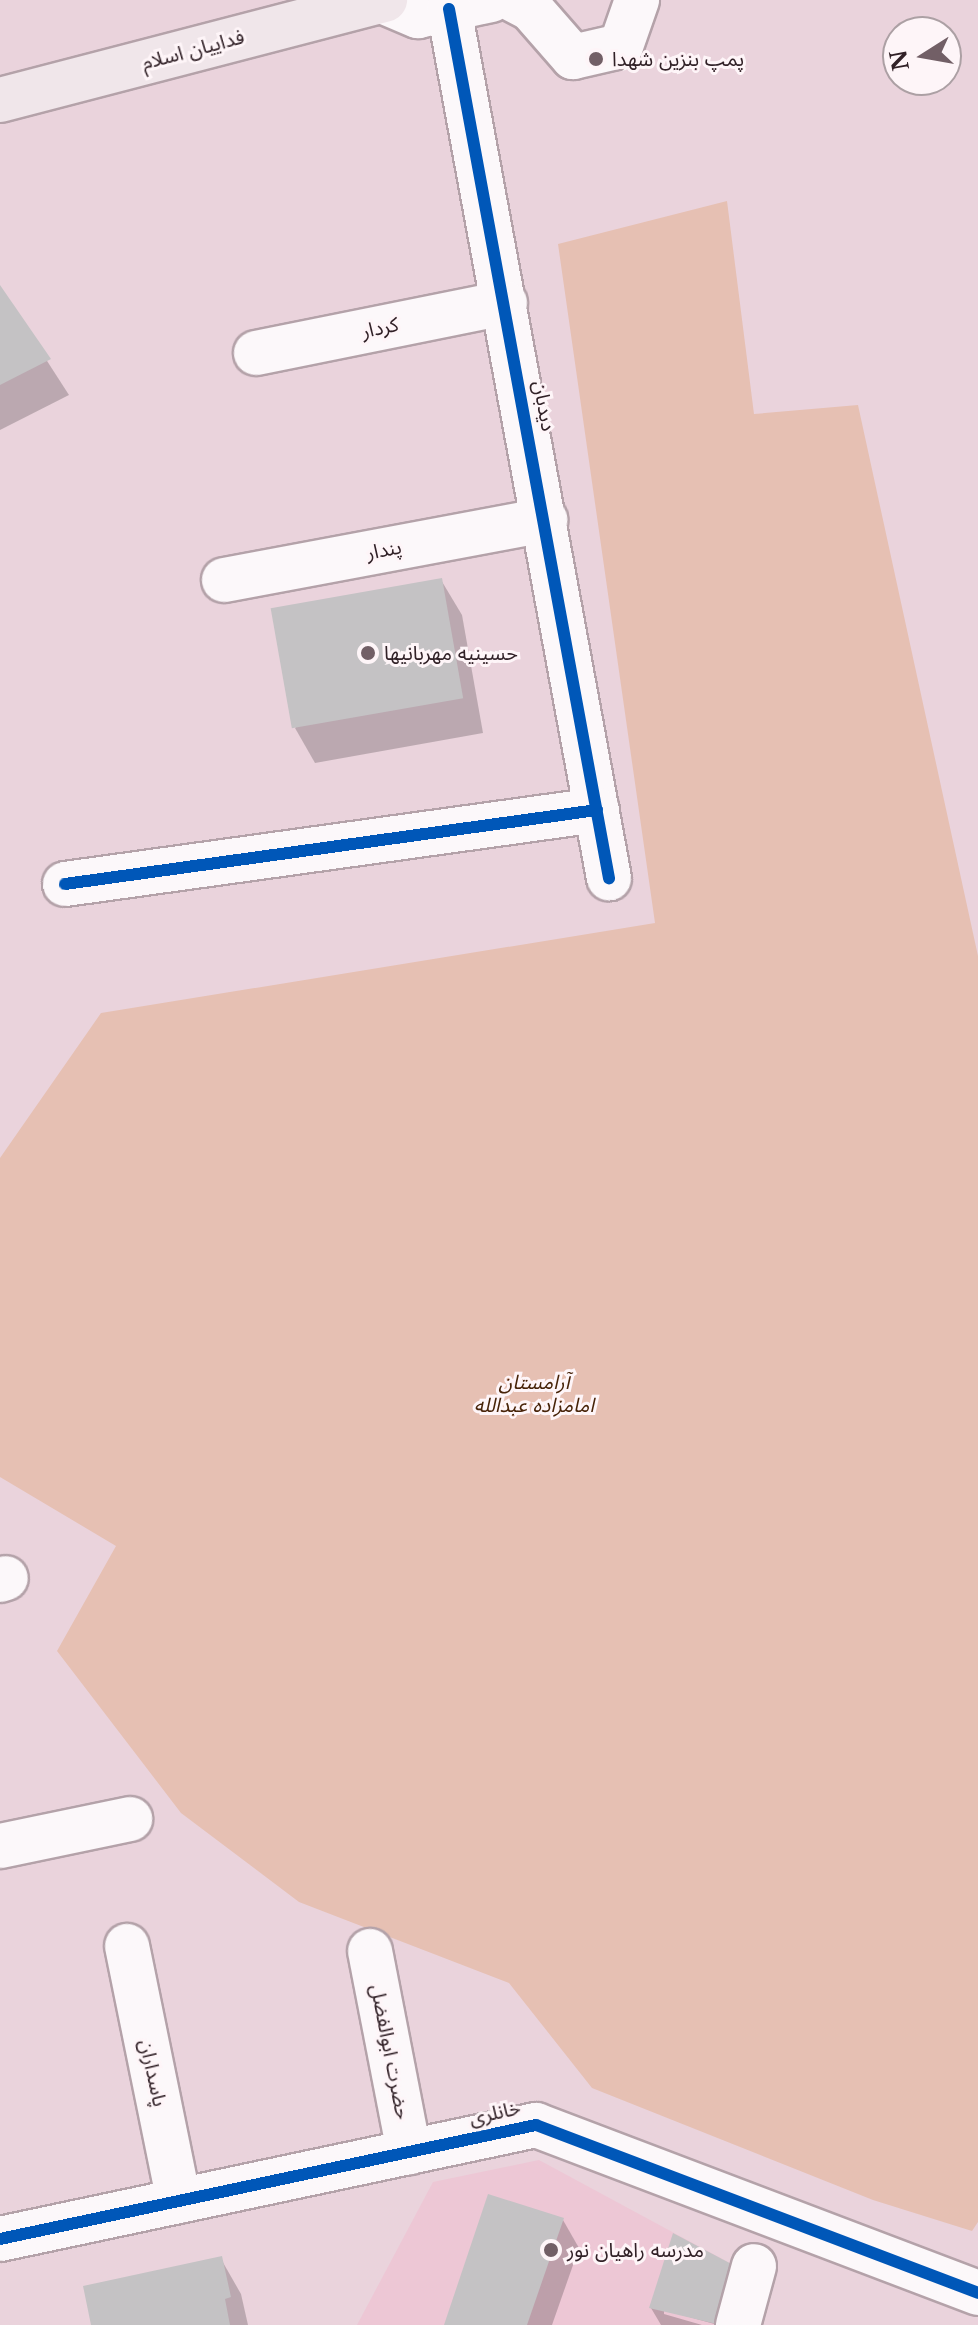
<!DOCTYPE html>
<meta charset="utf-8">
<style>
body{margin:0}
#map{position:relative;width:978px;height:2325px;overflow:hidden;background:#ead3dc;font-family:"Libre Baskerville","Noto Sans Arabic",serif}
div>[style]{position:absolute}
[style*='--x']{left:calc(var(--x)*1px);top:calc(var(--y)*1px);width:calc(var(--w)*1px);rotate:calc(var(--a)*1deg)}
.built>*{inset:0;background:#edc7d5}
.green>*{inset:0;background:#e6c0b3}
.shadow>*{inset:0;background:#0003}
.building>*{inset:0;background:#c4c2c4;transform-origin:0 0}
.roads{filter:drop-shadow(2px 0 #b4a2a9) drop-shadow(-2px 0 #b4a2a9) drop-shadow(0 2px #b4a2a9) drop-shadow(0 -2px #b4a2a9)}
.minor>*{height:44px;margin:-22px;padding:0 22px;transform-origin:22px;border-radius:22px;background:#fcf8fa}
.major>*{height:44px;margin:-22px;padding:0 22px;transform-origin:22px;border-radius:22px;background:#f0e6ea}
.cycleway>*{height:12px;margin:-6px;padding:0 6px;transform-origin:6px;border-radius:6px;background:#0057b8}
.dots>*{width:22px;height:22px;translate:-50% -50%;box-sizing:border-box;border:4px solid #fef5f8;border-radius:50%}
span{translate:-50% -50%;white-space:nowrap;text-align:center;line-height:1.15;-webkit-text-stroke:6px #fef5f8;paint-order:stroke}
.street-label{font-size:20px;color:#312127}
.poi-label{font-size:20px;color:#312127}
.left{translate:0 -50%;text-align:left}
.park-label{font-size:20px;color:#472308;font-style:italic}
.north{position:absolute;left:882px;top:16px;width:80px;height:80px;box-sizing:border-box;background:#fef5f8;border:2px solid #aca0a4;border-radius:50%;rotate:259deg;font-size:22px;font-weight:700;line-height:32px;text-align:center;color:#312127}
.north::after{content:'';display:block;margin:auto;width:28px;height:36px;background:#725f66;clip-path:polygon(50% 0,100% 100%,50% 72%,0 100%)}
</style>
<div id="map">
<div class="built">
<div style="clip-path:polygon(539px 2160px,739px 2268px,721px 2325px,357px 2325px,433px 2182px)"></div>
</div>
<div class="green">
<div style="clip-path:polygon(727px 201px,754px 414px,858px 405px,978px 956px,978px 2222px,972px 2231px,873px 2200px,592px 2088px,509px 1983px,299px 1902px,181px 1813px,57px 1651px,116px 1546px,0 1477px,0 1158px,101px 1013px,655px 923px,558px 244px)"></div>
</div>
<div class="shadow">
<div style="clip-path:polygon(0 288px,69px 395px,0 430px)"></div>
<div style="clip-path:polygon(441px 580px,462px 615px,483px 733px,315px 763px,295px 728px)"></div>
<div style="clip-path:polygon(563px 2220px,579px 2248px,552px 2325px,446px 2325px)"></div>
<div style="clip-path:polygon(674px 2236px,737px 2270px,748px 2288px,737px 2325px,718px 2325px,664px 2310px,664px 2314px,702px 2325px,661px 2325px,651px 2308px)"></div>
<div style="clip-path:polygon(221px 2259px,241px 2294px,248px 2325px,93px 2325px)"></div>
</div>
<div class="building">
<div style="clip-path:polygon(0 285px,51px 359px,0 385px)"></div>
<div style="left:442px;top:578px;width:122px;height:174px;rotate:80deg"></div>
<div style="clip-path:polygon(488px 2194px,564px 2218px,527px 2325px,444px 2325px)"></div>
<div style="clip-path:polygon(673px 2233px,739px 2268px,721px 2325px,649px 2308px)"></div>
<div style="clip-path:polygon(222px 2256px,231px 2297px,225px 2299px,230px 2325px,91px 2325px,83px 2286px)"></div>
</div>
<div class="roads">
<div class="minor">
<div style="--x:514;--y:0;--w:19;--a:28"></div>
<div style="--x:531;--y:9;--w:64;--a:48.8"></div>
<div style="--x:573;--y:57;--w:49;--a:-12.9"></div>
<div style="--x:621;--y:46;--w:49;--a:-70.8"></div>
<div style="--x:382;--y:1;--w:39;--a:23"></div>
<div style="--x:418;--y:16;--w:75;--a:-12.4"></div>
<div style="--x:449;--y:9;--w:884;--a:79.57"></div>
<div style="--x:256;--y:353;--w:254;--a:-11.4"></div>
<div style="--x:224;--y:580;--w:327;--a:-10.6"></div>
<div style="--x:65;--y:884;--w:537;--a:-7.92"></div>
<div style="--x:0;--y:1580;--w:6;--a:-18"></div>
<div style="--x:0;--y:1846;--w:133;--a:-11.7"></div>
<div style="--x:127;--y:1946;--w:260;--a:78.5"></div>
<div style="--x:370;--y:1951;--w:205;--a:79"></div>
<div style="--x:0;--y:2239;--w:548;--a:-12.01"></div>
<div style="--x:536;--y:2125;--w:473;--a:20.8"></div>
<div style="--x:738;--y:2325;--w:61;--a:-74.8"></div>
</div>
<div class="major">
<div style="--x:0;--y:100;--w:398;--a:-14.6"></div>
</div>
</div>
<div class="cycleway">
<div style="--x:449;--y:9;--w:884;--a:79.57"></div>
<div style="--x:65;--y:884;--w:537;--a:-7.92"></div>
<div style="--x:0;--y:2239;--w:548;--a:-12.01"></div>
<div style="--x:536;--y:2125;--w:473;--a:20.8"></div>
</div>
<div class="dots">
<div style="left:596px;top:59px;background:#725f66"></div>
<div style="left:368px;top:653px;background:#725f66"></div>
<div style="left:551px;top:2250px;background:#725f66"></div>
</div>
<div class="street-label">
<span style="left:193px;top:50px;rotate:-15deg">فداییان اسلام</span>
<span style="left:380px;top:328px;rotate:-12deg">کردار</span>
<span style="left:544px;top:406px;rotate:80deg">دیدبان</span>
<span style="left:384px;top:550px;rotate:-11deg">پندار</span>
<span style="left:390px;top:2052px;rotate:79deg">حضرت ابوالفضل</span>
<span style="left:153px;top:2073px;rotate:78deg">پاسداران</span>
<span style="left:495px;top:2113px;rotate:-12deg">خانلری</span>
</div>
<div class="poi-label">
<span class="left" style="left:612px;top:59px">پمپ بنزین شهدا</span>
<span class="left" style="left:384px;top:653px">حسینیه مهربانیها</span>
<span class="left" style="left:567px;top:2250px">مدرسه راهیان نور</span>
</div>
<div class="park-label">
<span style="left:534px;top:1394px">آرامستان<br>امامزاده عبدالله</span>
</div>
<div class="north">N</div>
</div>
